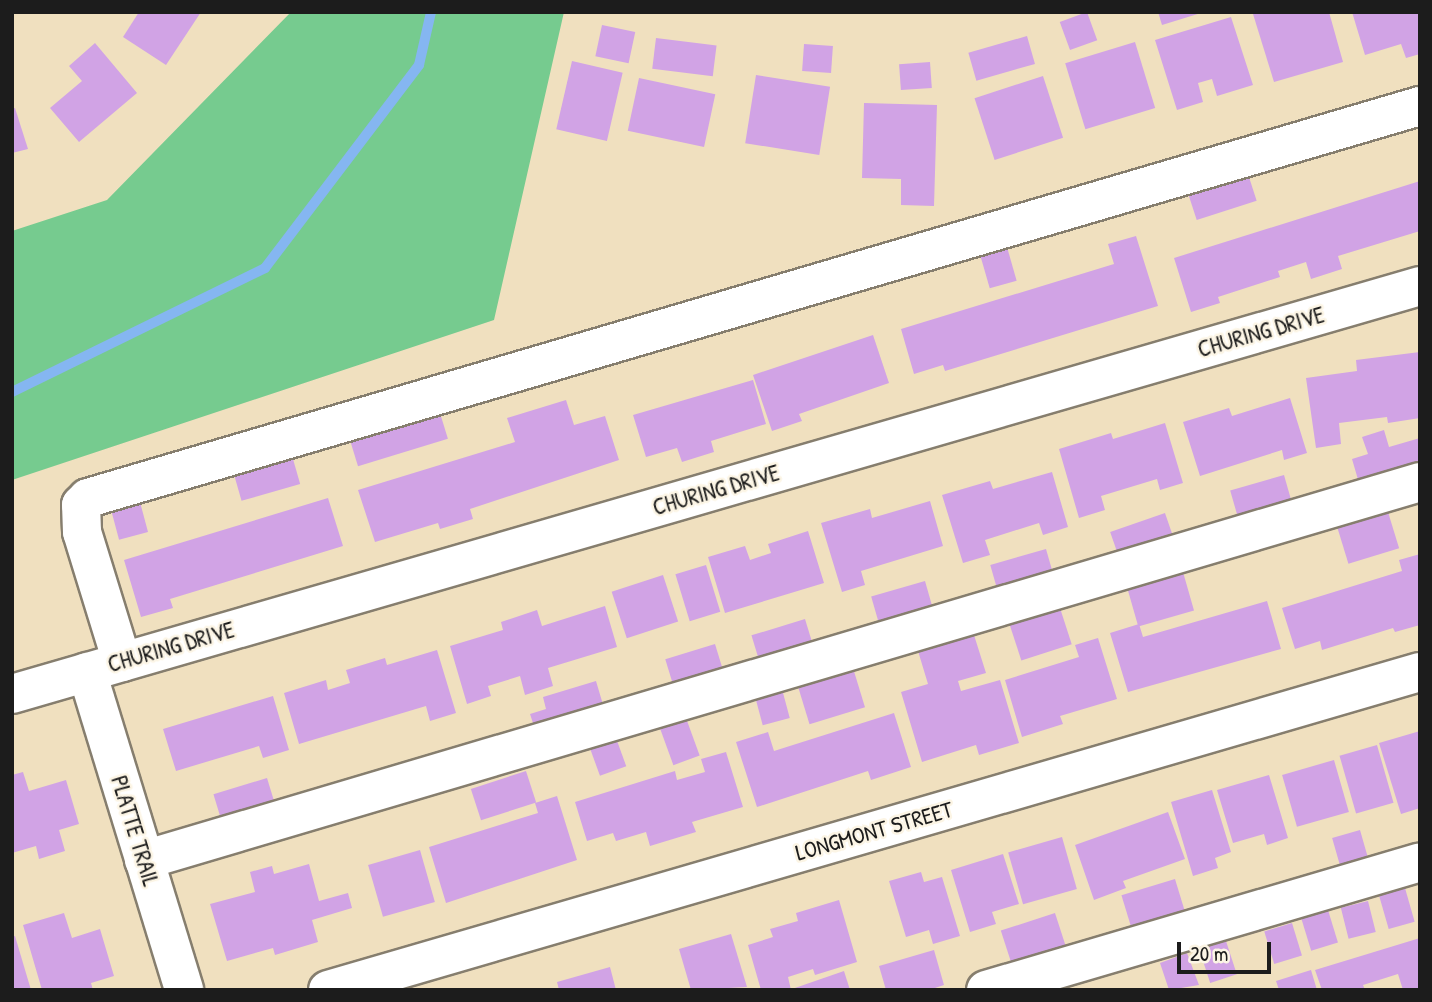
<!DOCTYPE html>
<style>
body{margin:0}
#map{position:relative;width:1432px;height:1002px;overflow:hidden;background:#f0e0bf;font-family:"Patrick Hand",sans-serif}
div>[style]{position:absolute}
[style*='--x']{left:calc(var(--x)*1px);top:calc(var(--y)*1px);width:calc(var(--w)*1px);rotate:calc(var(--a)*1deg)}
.green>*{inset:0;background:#76cb8f}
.stream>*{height:10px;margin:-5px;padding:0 5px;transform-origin:5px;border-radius:5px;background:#85b6f1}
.building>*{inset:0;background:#d1a3e5;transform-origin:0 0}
.roads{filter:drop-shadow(2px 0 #867e6e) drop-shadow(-2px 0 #867e6e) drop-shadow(0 2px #867e6e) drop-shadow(0 -2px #867e6e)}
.minor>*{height:38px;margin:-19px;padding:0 19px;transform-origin:19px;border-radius:19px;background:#fff}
span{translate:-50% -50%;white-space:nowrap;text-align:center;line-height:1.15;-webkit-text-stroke:5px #fcf5e5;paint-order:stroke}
.street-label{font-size:23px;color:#1c1c1c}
.frame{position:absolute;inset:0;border:14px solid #1c1c1c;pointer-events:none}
.scale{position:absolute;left:1177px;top:942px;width:94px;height:32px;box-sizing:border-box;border:4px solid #1c1c1c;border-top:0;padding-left:9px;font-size:21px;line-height:24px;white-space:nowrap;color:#1c1c1c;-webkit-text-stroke:5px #fcf5e5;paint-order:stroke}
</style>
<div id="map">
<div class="green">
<div style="clip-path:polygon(291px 12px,564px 12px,494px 320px,12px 480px,12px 231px,107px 200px)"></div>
</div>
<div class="stream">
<div style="--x:12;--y:392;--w:282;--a:-26.1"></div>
<div style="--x:265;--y:268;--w:255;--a:-52.8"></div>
<div style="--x:419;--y:65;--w:54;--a:-77.2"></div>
</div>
<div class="building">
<div style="clip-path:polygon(139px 12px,201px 12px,166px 65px,123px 37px)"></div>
<div style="left:1087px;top:12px;width:30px;height:29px;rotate:70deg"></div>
<div style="clip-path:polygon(1158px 12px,1201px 12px,1201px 13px,1162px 25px)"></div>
<div style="clip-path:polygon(1260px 12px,1329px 12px,1343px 62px,1274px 82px,1253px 14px)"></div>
<div style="clip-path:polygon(1352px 12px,1420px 12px,1420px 54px,1406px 58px,1401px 44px,1365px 55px)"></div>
<div style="clip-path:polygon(1231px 17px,1253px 85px,1217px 96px,1212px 79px,1198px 83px,1203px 102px,1177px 110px,1155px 40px)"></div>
<div style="left:602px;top:25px;width:34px;height:32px;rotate:12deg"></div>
<div style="left:1027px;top:36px;width:29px;height:61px;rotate:74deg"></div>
<div style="left:656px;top:38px;width:61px;height:31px;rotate:7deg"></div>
<div style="left:1135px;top:42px;width:69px;height:73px;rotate:73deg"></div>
<div style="clip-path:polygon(95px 43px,137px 93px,79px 142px,50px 108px,82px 81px,69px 66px)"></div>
<div style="left:804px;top:44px;width:29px;height:27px;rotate:4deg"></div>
<div style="left:572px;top:61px;width:52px;height:70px;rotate:13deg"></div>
<div style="left:930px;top:62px;width:26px;height:31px;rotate:86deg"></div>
<div style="left:756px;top:75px;width:75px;height:69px;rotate:9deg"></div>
<div style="left:1043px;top:76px;width:65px;height:72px;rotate:72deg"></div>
<div style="left:639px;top:78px;width:78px;height:54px;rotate:12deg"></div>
<div style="clip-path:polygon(864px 103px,937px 105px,934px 206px,901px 205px,901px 179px,862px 178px)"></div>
<div style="clip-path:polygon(15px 108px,28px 149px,12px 153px,12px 109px)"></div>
<div style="left:1248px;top:174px;width:28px;height:63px;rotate:72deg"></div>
<div style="clip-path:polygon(1420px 181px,1420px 231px,1338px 256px,1342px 269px,1311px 279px,1306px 262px,1278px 271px,1280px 277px,1218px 297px,1220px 303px,1191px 312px,1174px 258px)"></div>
<div style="clip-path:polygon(1136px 236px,1158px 306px,945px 371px,943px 365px,914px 374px,901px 329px,1114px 264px,1108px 244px)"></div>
<div style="left:1007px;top:247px;width:35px;height:28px;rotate:74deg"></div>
<div style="clip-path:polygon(873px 335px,889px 383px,799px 414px,802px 421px,772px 431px,753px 375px)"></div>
<div style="clip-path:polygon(1420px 352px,1420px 418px,1388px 423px,1387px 417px,1339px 423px,1341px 444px,1316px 448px,1306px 378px,1357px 371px,1356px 360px)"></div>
<div style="clip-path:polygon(753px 380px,766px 424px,711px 441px,714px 452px,682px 462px,677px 448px,646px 457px,633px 415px)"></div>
<div style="clip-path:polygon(1290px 398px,1307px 453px,1284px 460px,1282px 450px,1200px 476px,1183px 422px,1229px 408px,1232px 416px)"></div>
<div style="clip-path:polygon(566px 400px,574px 425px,605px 416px,619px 460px,470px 509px,473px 519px,440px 529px,438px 523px,375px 542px,358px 490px,515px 442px,507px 418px)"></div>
<div style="left:440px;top:413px;width:27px;height:94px;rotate:73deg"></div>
<div style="clip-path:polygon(1165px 423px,1183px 483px,1160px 490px,1157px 479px,1101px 496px,1105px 510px,1079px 518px,1059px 449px,1111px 433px,1113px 439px)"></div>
<div style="clip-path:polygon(1384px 430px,1389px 447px,1420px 438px,1420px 465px,1359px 483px,1352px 459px,1368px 454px,1362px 437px)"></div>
<div style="left:293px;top:459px;width:26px;height:61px;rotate:74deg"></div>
<div style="clip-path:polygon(1052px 472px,1068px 527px,1043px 535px,1039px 523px,985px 540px,990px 555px,963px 563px,942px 495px,990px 481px,993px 489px)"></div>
<div style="left:1284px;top:475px;width:29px;height:56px;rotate:74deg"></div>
<div style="clip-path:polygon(328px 498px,343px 546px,170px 599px,173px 608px,141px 617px,124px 560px)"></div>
<div style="clip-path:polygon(930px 501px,943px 546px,861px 571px,865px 585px,842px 592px,821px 523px,870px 509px,872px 518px)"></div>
<div style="left:140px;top:502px;width:31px;height:30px;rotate:75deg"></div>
<div style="left:1388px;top:512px;width:38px;height:53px;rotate:73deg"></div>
<div style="left:1165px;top:513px;width:24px;height:58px;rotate:71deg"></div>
<div style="clip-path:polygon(808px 531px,824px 583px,725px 613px,708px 557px,745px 546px,750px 560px,771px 553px,768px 544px)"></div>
<div style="left:1046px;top:549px;width:25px;height:58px;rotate:74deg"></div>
<div style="clip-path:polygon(1420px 554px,1420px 625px,1395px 632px,1393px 628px,1322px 650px,1320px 641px,1295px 649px,1282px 608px,1402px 571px,1399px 560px)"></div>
<div style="left:706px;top:565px;width:49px;height:32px;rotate:73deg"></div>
<div style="left:1183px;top:572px;width:40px;height:58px;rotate:74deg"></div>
<div style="left:663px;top:575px;width:49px;height:54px;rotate:72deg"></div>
<div style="left:925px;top:581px;width:29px;height:56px;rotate:74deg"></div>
<div style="clip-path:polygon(1267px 601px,1281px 649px,1128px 692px,1110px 633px,1139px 624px,1143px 637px)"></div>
<div style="clip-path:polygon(605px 606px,617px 647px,548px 668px,553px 686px,525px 695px,520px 676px,488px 686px,491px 696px,467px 704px,450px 646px,503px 630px,501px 622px,537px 610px,542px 626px)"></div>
<div style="left:1060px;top:608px;width:38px;height:53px;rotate:72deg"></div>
<div style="left:805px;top:619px;width:28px;height:56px;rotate:73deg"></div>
<div style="clip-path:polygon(974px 635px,986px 673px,958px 681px,961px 691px,1000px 680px,1019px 743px,979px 755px,976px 745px,922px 762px,901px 692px,928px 684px,918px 651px)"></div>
<div style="clip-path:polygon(1098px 638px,1117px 699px,1060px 716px,1063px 724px,1022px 737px,1005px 680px,1079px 657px,1075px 645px)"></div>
<div style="left:715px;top:644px;width:28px;height:52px;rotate:73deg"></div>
<div style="clip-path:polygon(437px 650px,456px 713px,430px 721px,426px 706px,299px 744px,284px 693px,326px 680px,328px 690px,350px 683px,346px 670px,385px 658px,387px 665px)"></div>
<div style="left:853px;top:668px;width:41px;height:58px;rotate:73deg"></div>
<div style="clip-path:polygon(596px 681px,604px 708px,535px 729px,530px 714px,546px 709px,543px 697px)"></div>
<div style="left:782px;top:689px;width:30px;height:28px;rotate:75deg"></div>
<div style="clip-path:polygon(273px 696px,289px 750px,263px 758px,259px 746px,176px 771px,163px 729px)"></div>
<div style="clip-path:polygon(894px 713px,911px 767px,871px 780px,868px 771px,757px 807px,736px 742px,768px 732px,774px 751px)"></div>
<div style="left:686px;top:718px;width:40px;height:28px;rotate:70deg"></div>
<div style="clip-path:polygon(1420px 731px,1420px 808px,1401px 814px,1379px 743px)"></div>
<div style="left:616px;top:738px;width:30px;height:28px;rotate:70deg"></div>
<div style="left:1377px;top:745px;width:60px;height:39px;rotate:74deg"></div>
<div style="clip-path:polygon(726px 752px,743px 807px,692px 822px,696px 832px,650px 846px,646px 832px,616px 841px,613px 833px,587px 841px,575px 802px,675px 771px,677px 780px,705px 772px,701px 759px)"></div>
<div style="left:1334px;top:760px;width:54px;height:54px;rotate:74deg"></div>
<div style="left:526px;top:771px;width:33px;height:58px;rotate:72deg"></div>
<div style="clip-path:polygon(23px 772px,29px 791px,66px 780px,79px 824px,59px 830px,65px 851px,39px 859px,36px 846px,12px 853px,12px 775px)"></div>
<div style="clip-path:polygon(1269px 775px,1288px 838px,1267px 845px,1264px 834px,1233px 843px,1217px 790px)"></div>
<div style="left:267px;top:778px;width:27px;height:56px;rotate:73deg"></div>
<div style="clip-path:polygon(1212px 790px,1231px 852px,1215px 858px,1218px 868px,1193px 876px,1171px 802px)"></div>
<div style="clip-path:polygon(557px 796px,577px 860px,446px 903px,429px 847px,538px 813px,535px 803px)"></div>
<div style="clip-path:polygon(1168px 812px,1185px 859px,1123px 881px,1126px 888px,1094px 900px,1075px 845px)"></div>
<div style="left:1360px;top:830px;width:32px;height:29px;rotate:74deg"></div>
<div style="left:1062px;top:837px;width:54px;height:56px;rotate:74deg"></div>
<div style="left:420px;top:850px;width:54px;height:54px;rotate:74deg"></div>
<div style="clip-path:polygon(1003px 854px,1019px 904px,992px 912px,996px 924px,970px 932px,951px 870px)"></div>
<div style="clip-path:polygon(309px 864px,319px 901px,348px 893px,352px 908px,312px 920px,318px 942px,275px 955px,273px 948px,227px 961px,210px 904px,255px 892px,250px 872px,272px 866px,274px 874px)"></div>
<div style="clip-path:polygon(921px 872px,924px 882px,942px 877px,960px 936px,933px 944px,929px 930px,906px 937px,889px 881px)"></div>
<div style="left:1175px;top:879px;width:37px;height:56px;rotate:73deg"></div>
<div style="left:1405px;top:888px;width:35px;height:27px;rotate:74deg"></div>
<div style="clip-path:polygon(839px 900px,857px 962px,815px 975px,813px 969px,788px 977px,791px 990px,761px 990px,748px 945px,773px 937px,770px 929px,798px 921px,796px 913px)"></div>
<div style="left:1368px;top:901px;width:32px;height:28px;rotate:76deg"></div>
<div style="left:1328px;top:910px;width:34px;height:28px;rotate:73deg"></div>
<div style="clip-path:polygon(64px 913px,72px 938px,100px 929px,114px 976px,91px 983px,93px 990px,42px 990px,23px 925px)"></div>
<div style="left:1055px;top:913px;width:38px;height:57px;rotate:72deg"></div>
<div style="left:1292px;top:923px;width:34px;height:29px;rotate:73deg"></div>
<div style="clip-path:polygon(731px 934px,747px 987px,691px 990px,679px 949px)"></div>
<div style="clip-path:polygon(15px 936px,31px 990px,12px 990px,12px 937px)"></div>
<div style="clip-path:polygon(1420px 938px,1420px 990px,1403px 990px,1398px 974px,1363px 985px,1365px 990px,1322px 990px,1315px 970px)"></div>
<div style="left:1226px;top:941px;width:35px;height:28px;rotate:72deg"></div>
<div style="clip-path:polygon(934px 950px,944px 985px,929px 990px,886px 990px,879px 966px)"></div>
<div style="clip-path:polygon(1187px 953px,1199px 985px,1169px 990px,1160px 963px)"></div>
<div style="clip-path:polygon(610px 967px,616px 990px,559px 990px,557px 982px)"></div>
<div style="clip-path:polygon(1311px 970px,1317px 990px,1279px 990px,1276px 981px)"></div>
<div style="clip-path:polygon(844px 971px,850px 990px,792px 990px,792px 989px)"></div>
</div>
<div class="roads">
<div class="minor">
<div style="--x:122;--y:662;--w:136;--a:-107.1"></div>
<div style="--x:82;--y:532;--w:27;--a:-92"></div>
<div style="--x:81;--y:505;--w:10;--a:-45"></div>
<div style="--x:88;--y:498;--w:1388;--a:-16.4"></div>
<div style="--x:87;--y:672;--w:332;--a:73"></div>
<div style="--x:12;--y:694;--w:1466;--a:-16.16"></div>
<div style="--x:144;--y:860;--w:1331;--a:-16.5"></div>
<div style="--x:328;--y:990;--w:1137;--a:-16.24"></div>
<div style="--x:986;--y:990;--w:452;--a:-16.4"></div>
</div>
</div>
<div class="street-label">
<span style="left:1261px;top:332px;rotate:-16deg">CHURING DRIVE</span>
<span style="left:716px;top:490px;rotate:-16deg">CHURING DRIVE</span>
<span style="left:171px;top:647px;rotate:-16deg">CHURING DRIVE</span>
<span style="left:135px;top:831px;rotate:73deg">PLATTE TRAIL</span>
<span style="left:874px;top:831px;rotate:-16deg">LONGMONT STREET</span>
</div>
<div class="frame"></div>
<div class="scale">20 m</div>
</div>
